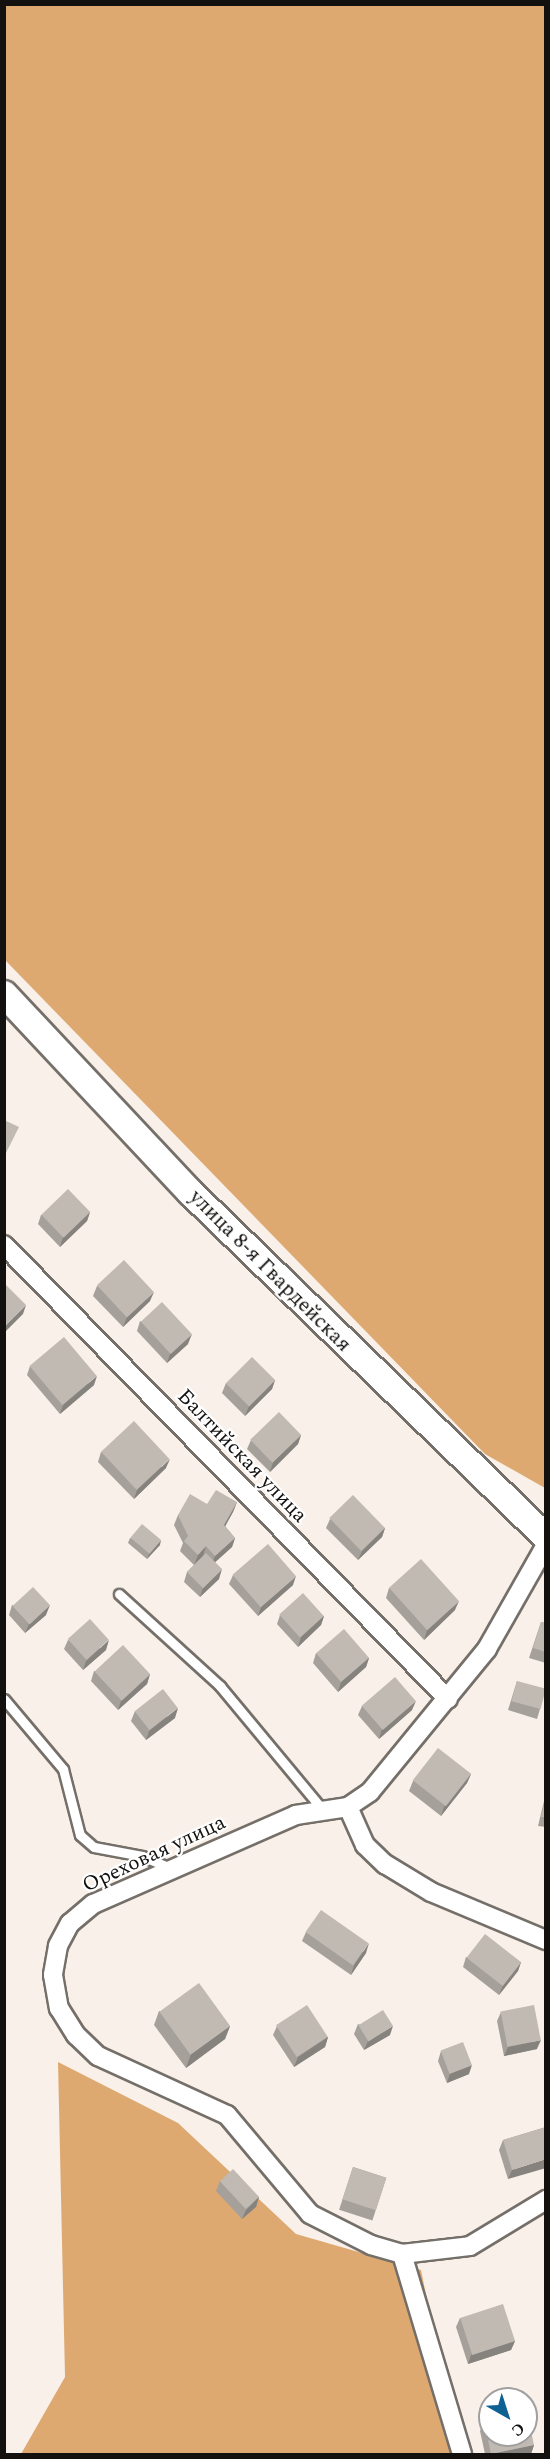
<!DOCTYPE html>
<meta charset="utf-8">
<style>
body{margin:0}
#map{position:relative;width:550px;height:2459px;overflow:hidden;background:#f8f0e9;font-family:Spectral,serif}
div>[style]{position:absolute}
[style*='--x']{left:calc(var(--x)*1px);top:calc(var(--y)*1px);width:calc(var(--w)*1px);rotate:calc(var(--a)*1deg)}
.forest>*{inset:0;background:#dea971}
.roads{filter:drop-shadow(2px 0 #756f69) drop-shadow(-2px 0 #756f69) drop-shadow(0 2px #756f69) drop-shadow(0 -2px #756f69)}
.lane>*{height:9px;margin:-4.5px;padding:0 4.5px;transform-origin:4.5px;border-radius:4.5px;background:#fff}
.street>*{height:18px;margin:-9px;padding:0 9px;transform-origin:9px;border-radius:9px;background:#fff}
.secondary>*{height:26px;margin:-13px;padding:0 13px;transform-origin:13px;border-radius:13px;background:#fff}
.wall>*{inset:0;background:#a5a09a;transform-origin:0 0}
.shaded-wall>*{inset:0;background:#86827d}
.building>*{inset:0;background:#c0bab3;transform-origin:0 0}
span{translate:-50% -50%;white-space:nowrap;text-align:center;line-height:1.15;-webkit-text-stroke:4.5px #fff;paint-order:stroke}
.street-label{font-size:21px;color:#13110f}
.frame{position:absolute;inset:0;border:6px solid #13110f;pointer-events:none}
.north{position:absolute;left:478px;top:2387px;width:60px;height:60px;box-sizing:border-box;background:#fff;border:2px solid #a1a09f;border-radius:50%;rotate:141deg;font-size:16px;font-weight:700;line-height:24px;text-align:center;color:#13110f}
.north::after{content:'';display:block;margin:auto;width:21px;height:27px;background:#0e6293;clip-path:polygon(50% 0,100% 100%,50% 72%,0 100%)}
</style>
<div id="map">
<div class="forest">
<div style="clip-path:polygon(5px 4px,545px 5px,545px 1488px,485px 1454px,5px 960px)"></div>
<div style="clip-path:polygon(58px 2062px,178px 2123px,296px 2234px,421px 2270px,458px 2454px,21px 2454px,65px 2377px)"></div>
</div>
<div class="roads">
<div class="lane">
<div style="--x:119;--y:1594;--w:137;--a:42.3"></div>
<div style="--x:220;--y:1686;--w:161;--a:50.3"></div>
<div style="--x:4;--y:1699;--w:92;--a:49.9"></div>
<div style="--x:63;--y:1769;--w:68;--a:75.6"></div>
<div style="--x:80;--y:1835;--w:18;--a:41"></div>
<div style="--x:94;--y:1847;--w:49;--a:10.6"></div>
<div style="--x:142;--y:1856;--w:33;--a:23"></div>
</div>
<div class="street">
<div style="--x:4;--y:1245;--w:635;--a:45.64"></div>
<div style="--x:546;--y:1545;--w:120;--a:119.6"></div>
<div style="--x:487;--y:1649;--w:185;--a:129.3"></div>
<div style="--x:370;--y:1792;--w:27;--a:146"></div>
<div style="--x:348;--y:1807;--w:53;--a:171.3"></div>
<div style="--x:296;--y:1815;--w:222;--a:156.3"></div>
<div style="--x:93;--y:1904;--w:30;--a:140"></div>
<div style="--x:70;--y:1923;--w:26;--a:118"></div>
<div style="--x:58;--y:1946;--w:29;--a:100"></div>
<div style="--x:53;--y:1975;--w:34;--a:80"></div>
<div style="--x:59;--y:2008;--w:32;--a:58"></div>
<div style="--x:76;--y:2035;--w:30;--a:44"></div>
<div style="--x:98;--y:2056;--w:142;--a:24.6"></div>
<div style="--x:227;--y:2115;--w:129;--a:50"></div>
<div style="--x:310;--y:2214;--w:68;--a:26.9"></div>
<div style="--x:371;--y:2245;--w:32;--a:16"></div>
<div style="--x:402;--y:2254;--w:68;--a:-6.7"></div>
<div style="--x:470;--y:2246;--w:89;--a:-31.2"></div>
<div style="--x:348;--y:1807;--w:42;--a:65.9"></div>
<div style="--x:365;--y:1845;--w:28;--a:44"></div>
<div style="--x:385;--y:1864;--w:54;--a:31.3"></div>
<div style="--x:431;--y:1892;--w:125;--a:22.7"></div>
<div style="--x:402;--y:2254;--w:209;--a:73.3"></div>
</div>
<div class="secondary">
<div style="--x:4;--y:994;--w:272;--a:46.8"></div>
<div style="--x:190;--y:1192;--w:496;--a:44.1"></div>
</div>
</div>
<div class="wall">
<div style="clip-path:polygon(90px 1212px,87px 1221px,60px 1247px,38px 1224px,41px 1215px)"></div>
<div style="clip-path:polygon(97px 1286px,150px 1301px,123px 1327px,93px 1296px)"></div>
<div style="clip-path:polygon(140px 1321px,188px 1344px,167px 1363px,137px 1331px)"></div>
<div style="clip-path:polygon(30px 1366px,94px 1385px,60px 1414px,27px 1375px)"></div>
<div style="clip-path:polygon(275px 1380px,272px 1389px,245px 1416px,222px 1393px,226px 1383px)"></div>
<div style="clip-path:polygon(301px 1435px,298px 1444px,270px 1472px,247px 1449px,251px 1440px)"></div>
<div style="clip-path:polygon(101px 1452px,166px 1468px,134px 1499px,98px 1462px)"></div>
<div style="clip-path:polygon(237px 1502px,233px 1512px,225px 1526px,235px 1538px,232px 1547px,215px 1562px,219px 1579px,200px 1597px,184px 1582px,187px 1572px,203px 1556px,194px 1565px,180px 1551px,183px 1543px,174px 1525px,178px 1515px,207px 1504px)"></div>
<div style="clip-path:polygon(330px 1519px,385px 1528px,382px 1537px,358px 1560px,326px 1528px)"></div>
<div style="clip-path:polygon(130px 1538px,160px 1545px,147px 1559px,128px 1543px)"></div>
<div style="clip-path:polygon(233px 1575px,293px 1585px,258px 1616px,229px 1584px)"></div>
<div style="clip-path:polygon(389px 1588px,455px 1610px,424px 1640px,386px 1598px)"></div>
<div style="clip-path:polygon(12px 1605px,46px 1615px,25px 1633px,9px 1615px)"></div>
<div style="clip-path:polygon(280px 1615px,324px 1616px,321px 1625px,298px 1647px,277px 1624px)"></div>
<div style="clip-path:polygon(541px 1622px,546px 1623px,546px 1663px,529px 1658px)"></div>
<div style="clip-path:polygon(68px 1640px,106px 1650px,83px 1670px,64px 1649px)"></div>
<div style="clip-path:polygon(316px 1653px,369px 1658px,366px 1667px,338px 1692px,313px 1663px)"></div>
<div style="clip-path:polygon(94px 1671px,150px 1674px,147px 1684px,118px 1710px,91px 1681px)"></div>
<div style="clip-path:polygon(517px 1681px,540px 1709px,537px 1719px,508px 1710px)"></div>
<div style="clip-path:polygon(362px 1706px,412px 1710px,379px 1739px,358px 1715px)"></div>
<div style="clip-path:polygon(135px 1711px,175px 1718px,146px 1740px,131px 1721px)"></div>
<div style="clip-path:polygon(471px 1774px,467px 1783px,441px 1816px,409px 1791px,413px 1781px)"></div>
<div style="clip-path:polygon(546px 1793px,546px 1827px,538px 1826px)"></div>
<div style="clip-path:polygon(306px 1932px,366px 1953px,351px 1975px,302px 1941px)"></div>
<div style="clip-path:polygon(466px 1957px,521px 1962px,518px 1971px,499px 1995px,463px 1967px)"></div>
<div style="clip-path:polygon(159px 2011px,230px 2026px,225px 2039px,186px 2068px,154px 2025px)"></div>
<div style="clip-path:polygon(501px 2012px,537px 2049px,504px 2056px,497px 2021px)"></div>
<div style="clip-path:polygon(358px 2024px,390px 2035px,364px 2050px,354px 2034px)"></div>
<div style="clip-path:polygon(277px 2026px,328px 2037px,325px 2047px,294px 2067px,273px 2035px)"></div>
<div style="clip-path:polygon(441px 2051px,469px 2074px,447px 2083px,438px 2061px)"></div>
<div style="clip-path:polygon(546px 2127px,508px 2179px,499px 2150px,503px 2140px)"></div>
<div style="left:353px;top:2167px;width:35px;height:45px;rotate:18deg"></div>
<div style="clip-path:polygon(220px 2181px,259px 2197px,256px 2207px,242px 2219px,216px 2191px)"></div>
<div style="clip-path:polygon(460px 2318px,515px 2341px,511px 2350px,468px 2364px,456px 2327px)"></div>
<div style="clip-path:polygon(484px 2421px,534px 2445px,531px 2454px,485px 2454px,480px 2431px)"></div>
</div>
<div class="shaded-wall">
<div style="clip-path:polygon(90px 1212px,87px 1221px,60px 1247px,63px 1237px)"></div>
<div style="clip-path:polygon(154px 1292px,150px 1301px,123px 1327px,127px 1317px)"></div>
<div style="clip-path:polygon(26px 1305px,23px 1314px,4px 1333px,4px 1327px)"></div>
<div style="clip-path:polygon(192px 1334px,188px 1344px,167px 1363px,170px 1354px)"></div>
<div style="clip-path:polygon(97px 1376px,94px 1385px,60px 1414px,63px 1405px)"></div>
<div style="clip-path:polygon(275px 1380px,272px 1389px,245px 1416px,249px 1406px)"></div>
<div style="clip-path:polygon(301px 1435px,298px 1444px,270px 1472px,273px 1462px)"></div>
<div style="clip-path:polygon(170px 1459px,166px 1468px,134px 1499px,137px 1490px)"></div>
<div style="clip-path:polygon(237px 1502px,233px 1512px,221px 1534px,224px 1525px)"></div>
<div style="clip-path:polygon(385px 1528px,382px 1537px,358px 1560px,362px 1551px)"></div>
<div style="clip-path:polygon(235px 1538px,232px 1547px,211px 1566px,215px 1556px)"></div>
<div style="clip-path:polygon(161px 1540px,160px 1545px,147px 1559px,149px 1554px)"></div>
<div style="clip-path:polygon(206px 1546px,203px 1556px,194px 1565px,198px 1555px)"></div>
<div style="clip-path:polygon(222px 1569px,219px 1579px,200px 1597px,203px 1588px)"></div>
<div style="clip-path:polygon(296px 1576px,293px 1585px,258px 1616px,261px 1607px)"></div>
<div style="clip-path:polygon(459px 1601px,455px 1610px,424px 1640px,427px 1630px)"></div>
<div style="clip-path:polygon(50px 1605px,46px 1615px,25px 1633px,29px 1624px)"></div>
<div style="clip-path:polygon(324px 1616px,321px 1625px,298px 1647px,301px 1637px)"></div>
<div style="clip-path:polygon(109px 1640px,106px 1650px,83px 1670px,86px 1661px)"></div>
<div style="clip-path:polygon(369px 1658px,366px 1667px,338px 1692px,341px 1682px)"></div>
<div style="clip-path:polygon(150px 1674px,147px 1684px,118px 1710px,121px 1701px)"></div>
<div style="clip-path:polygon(416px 1701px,412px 1710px,379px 1739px,382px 1729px)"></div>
<div style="clip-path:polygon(178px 1708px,175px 1718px,146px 1740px,149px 1731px)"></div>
<div style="clip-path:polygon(471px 1774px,467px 1783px,441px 1816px,444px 1807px)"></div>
<div style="clip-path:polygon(369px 1943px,366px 1953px,351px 1975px,354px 1965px)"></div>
<div style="clip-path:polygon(521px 1962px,518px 1971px,499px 1995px,503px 1985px)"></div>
<div style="clip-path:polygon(230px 2026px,225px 2039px,186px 2068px,191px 2054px)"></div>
<div style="clip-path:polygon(393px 2026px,390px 2035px,364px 2050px,368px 2041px)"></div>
<div style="clip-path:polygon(328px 2037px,325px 2047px,294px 2067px,298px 2057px)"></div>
<div style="clip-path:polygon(541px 2040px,537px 2049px,504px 2056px,508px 2047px)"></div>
<div style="clip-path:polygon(472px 2065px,469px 2074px,447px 2083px,450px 2073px)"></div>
<div style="clip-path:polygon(546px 2159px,546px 2168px,508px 2179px,512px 2170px)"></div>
<div style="clip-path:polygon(259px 2197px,256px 2207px,242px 2219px,246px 2210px)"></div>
<div style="clip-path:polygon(515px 2341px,511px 2350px,468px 2364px,471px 2355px)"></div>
<div style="clip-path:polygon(534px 2445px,531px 2454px,491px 2454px)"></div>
</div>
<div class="building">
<div style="clip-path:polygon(4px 1120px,19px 1127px,4px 1157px)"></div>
<div style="left:68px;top:1189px;width:32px;height:37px;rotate:46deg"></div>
<div style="left:124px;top:1260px;width:44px;height:37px;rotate:47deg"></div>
<div style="clip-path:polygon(4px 1283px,26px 1305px,4px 1327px)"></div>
<div style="left:162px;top:1302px;width:44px;height:29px;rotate:47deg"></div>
<div style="left:64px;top:1337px;width:51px;height:45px;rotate:50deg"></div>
<div style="left:252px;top:1357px;width:33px;height:37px;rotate:45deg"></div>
<div style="left:279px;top:1412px;width:32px;height:40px;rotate:46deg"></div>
<div style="left:134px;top:1421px;width:52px;height:45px;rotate:47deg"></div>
<div style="clip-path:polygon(216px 1490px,237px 1502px,224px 1525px,235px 1538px,215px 1556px,206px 1546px,198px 1555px,184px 1541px,188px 1536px,178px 1515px,190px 1494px,207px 1504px)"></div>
<div style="left:353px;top:1495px;width:46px;height:33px;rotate:46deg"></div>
<div style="left:142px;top:1524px;width:25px;height:18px;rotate:40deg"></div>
<div style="left:268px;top:1544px;width:43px;height:47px;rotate:49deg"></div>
<div style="left:206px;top:1553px;width:23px;height:27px;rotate:45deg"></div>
<div style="left:421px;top:1559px;width:57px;height:43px;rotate:48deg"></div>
<div style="left:33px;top:1587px;width:25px;height:28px;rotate:47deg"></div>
<div style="left:303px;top:1593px;width:31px;height:32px;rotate:48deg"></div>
<div style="left:90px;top:1619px;width:28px;height:30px;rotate:48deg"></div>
<div style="clip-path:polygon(541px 1622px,546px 1623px,546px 1652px,533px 1648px)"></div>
<div style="left:344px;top:1629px;width:38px;height:37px;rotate:49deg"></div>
<div style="left:123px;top:1645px;width:40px;height:39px;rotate:47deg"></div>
<div style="left:395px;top:1677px;width:32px;height:44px;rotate:49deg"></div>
<div style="left:517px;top:1681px;width:30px;height:21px;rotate:15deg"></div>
<div style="left:163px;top:1689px;width:24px;height:36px;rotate:52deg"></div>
<div style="left:438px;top:1748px;width:42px;height:41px;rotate:38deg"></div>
<div style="clip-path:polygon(546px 1796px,546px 1817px,541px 1817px)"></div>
<div style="left:321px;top:1910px;width:58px;height:27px;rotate:35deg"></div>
<div style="left:485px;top:1934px;width:46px;height:30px;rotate:38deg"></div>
<div style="left:199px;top:1983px;width:53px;height:49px;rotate:54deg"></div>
<div style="left:307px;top:2005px;width:38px;height:37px;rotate:57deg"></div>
<div style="left:534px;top:2005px;width:36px;height:34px;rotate:79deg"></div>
<div style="left:383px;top:2010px;width:19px;height:29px;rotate:58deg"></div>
<div style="left:463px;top:2042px;width:25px;height:24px;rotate:69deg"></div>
<div style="clip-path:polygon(546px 2127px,546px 2159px,512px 2170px,503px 2140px)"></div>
<div style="left:353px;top:2167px;width:35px;height:34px;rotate:18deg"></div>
<div style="left:233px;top:2169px;width:38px;height:18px;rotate:47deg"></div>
<div style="left:503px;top:2304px;width:39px;height:45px;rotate:72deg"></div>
<div style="clip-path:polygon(526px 2412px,527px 2412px,534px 2445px,491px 2454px,484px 2421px,490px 2420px,490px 2435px,526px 2435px)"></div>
</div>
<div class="street-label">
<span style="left:270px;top:1271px;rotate:45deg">улица 8-я Гвардейская</span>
<span style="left:242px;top:1456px;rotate:46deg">Балтийская улица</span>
<span style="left:154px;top:1854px;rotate:-25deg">Ореховая улица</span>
</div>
<div class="frame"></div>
<div class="north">С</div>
</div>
